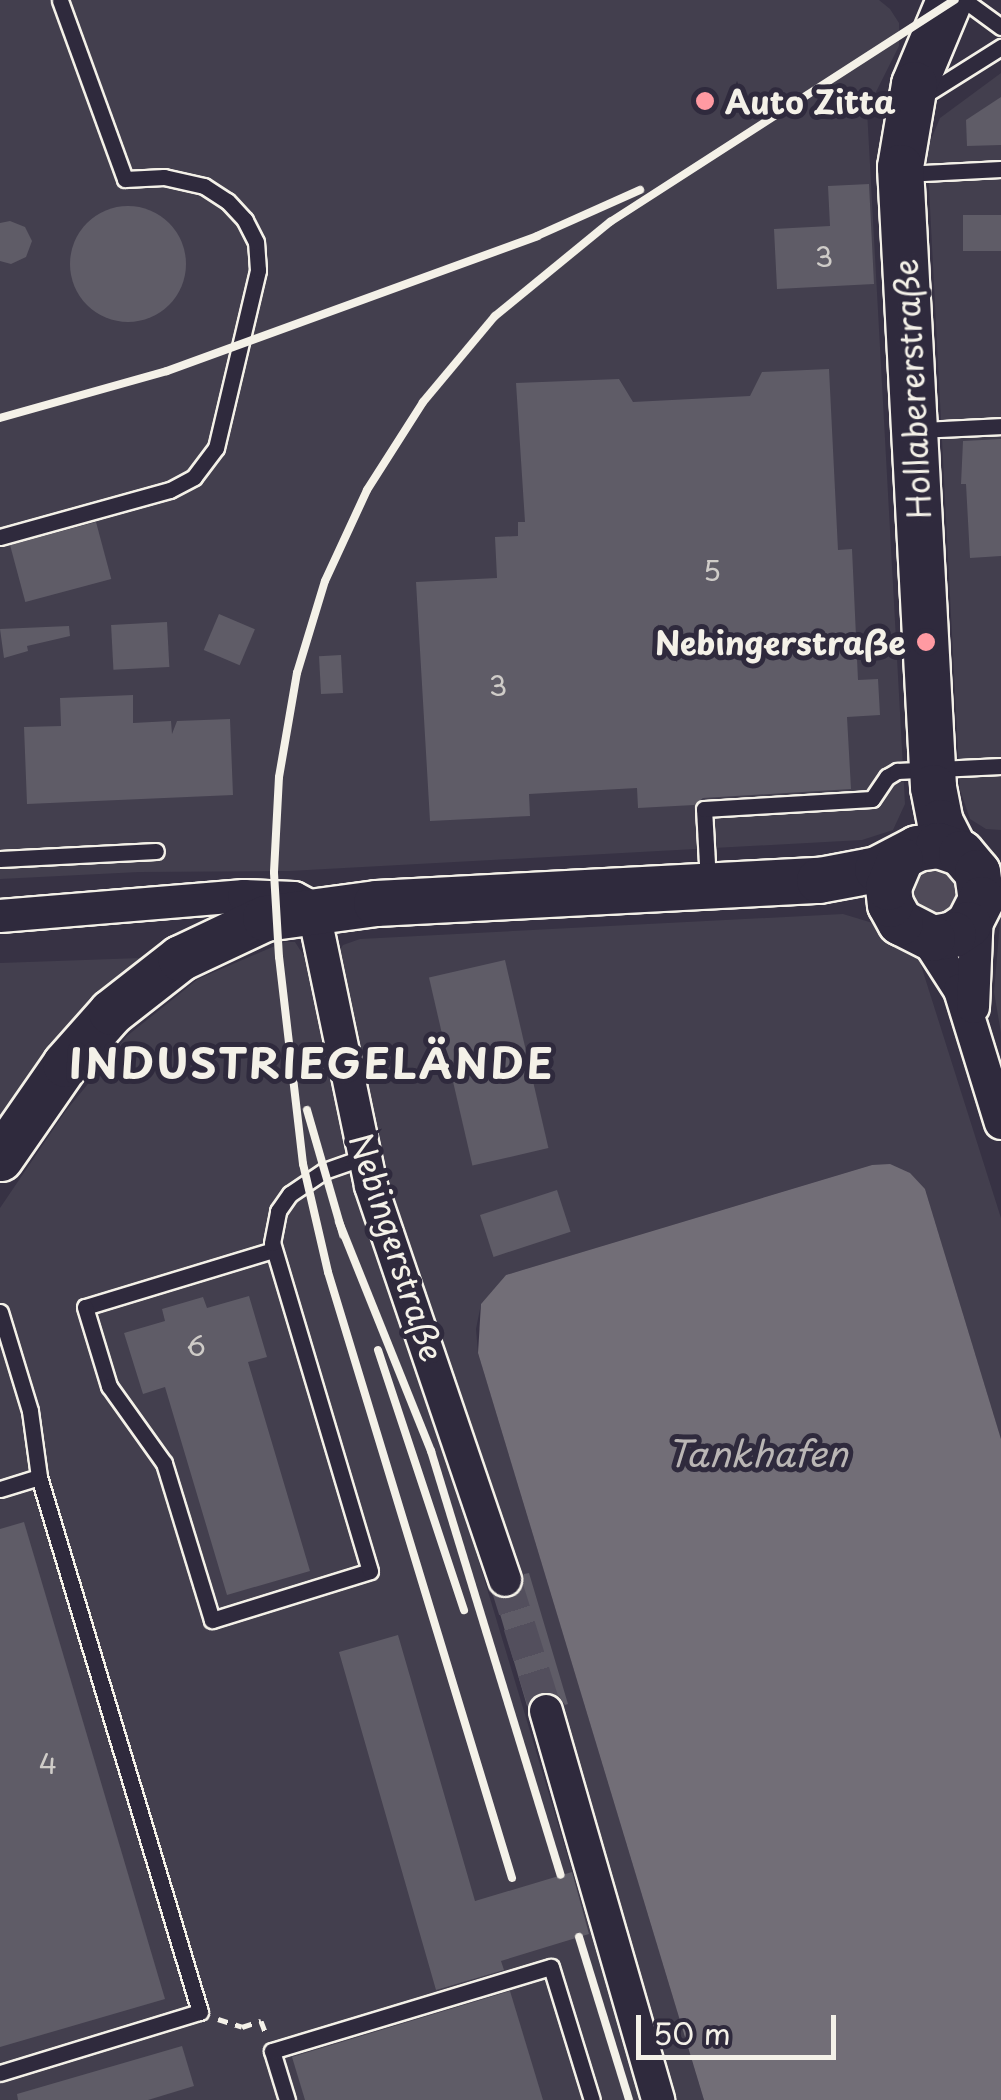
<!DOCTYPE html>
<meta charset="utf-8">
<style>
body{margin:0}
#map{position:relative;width:1001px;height:2100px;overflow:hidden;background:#373244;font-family:"Playpen Sans",sans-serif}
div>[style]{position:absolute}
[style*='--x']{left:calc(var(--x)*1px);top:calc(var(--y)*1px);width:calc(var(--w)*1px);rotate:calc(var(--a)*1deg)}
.built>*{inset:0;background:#433f4e}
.green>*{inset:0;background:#504b59}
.water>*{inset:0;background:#726e77}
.building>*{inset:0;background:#5f5c67;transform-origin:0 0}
.round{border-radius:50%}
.street-tunnel>*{height:32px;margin-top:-16px;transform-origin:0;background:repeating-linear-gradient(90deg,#534f5d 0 32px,transparent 0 48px)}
.path>*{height:5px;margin-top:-2.5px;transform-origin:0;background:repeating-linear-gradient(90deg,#f4f1e8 0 10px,transparent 0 18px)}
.roads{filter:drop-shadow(2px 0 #f4f1e8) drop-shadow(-2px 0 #f4f1e8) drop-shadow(0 2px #f4f1e8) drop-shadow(0 -2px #f4f1e8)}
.lane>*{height:15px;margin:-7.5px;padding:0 7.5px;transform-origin:7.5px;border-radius:7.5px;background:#2f2a3d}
.street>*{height:32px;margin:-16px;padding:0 16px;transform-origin:16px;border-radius:16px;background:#2f2a3d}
.secondary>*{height:45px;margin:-22.5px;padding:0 22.5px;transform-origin:22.5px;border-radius:22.5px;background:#2f2a3d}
.rail>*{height:8px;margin:-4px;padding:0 4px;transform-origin:4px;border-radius:4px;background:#f4f1e8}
.dots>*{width:28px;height:28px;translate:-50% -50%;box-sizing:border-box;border:5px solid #2f2a3d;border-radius:50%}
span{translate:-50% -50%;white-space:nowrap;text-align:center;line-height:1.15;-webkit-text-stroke:10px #2f2a3d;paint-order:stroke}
.number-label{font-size:28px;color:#cfccc8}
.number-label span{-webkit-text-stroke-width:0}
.poi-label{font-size:32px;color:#f4f1e8;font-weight:700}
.left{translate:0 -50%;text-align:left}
.right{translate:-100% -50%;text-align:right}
.street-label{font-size:32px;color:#f4f1e8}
.water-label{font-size:35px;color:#bab6b5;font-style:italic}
.district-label{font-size:42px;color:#f4f1e8;font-weight:700;letter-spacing:2.5px}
.scale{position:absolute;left:636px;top:2015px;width:200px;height:45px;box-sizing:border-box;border:5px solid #f4f1e8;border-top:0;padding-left:12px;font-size:30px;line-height:35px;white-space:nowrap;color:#f4f1e8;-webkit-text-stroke:8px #2f2a3d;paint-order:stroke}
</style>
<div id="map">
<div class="built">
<div style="clip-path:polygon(0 0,879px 0,890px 9px,899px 23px,899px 46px,867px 110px,905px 804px,893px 830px,862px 840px,289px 871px,139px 872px,0 879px)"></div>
<div style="clip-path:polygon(1001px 73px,1001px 830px,986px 829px,970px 819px,960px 790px,927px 149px,940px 118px)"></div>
<div style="clip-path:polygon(1001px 910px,1001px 1033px,994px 992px)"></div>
<div style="clip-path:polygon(843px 914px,886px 927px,919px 959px,1001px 1218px,1001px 1439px,925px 1189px,872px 1165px,506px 1275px,481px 1304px,476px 1329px,478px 1353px,704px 2100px,671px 2100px,442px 1336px,390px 1210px,338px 953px,343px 945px,360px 939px)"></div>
<div style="clip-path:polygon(284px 942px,295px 942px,304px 956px,358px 1206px,409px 1329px,641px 2100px,0 2100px,0 1208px,65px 1112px,127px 1036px,198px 979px)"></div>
<div style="clip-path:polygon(141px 958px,91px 999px,0 1118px,0 963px)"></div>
</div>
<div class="green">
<div style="clip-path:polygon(915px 866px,957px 867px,961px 911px,922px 920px,904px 884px)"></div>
</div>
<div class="water">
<div style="clip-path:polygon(890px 1164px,910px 1173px,925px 1189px,1001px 1439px,1001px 2100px,704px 2100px,478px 1353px,481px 1304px,506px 1275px,872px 1165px)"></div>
</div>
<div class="building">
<div style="clip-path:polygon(1001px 97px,1001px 145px,967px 146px,966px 120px)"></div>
<div style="clip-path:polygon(869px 184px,874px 284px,777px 289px,774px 229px,830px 226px,828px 186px)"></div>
<div class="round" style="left:70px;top:206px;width:116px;height:116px"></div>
<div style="left:1001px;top:215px;width:36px;height:38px;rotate:90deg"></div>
<div style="clip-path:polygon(10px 221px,25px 227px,32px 241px,26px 257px,11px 264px,0 261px,0 223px)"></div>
<div style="clip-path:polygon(829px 369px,838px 550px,852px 549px,858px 680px,878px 679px,880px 715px,847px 717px,851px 789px,703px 798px,694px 805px,638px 808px,637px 788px,529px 794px,530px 816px,430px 821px,416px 582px,497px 578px,495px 537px,518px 536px,518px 522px,525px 522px,516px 383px,619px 379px,633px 402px,750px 396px,762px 372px)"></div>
<div style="clip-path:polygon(1001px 439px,1001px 556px,970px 558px,966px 484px,961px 484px,963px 441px)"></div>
<div style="left:96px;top:522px;width:59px;height:89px;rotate:75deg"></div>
<div style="left:219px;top:614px;width:39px;height:39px;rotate:23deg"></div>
<div style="left:167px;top:622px;width:45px;height:56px;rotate:87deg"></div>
<div style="clip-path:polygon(69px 626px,70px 636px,27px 646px,28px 651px,4px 658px,0 629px)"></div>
<div style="left:341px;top:655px;width:38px;height:22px;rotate:87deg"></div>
<div style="clip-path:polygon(133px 695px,133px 723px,171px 721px,172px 734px,177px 721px,230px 719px,233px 795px,27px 804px,24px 727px,61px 726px,60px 698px)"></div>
<div style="left:505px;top:960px;width:193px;height:78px;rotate:77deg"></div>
<div style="left:557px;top:1190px;width:44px;height:81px;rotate:72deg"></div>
<div style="clip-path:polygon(249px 1296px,267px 1357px,248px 1362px,310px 1571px,227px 1595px,165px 1387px,143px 1394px,124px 1333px,165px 1321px,162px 1309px,203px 1297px,207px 1308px)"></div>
<div style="clip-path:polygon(24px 1522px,165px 1999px,0 2047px,0 1529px)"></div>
<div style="clip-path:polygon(529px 1573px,568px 1704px,565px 1705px,559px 1696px,541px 1692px,527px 1706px,495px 1597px,510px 1599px,519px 1594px,524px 1574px)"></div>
<div style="clip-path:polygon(398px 1635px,475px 1901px,572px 1872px,589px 1934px,501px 1961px,504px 1970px,436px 1990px,339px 1652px)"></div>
<div style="clip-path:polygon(510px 1991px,543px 2100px,305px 2100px,292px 2057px)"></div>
<div style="clip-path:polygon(182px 2046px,194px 2086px,148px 2100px,18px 2100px,17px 2094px)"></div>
</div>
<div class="street-tunnel">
<div style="--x:505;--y:1580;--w:137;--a:72.6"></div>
</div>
<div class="path">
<div style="--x:218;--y:2019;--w:25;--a:18"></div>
<div style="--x:242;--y:2027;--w:20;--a:-18"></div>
<div style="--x:261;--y:2021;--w:14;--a:69"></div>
</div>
<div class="roads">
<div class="lane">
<div style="--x:964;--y:0;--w:46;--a:36.1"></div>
<div style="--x:920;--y:98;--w:96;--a:-32.2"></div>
<div style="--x:904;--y:174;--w:97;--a:-3"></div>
<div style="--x:920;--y:430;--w:81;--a:-2.8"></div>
<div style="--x:0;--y:537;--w:176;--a:-15.5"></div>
<div style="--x:170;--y:490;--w:27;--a:-28"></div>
<div style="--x:194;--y:477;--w:36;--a:-53"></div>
<div style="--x:216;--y:448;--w:183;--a:-76.7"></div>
<div style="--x:258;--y:270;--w:28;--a:-94"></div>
<div style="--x:256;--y:242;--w:25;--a:-117"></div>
<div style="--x:245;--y:220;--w:26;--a:-133"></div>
<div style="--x:227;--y:201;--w:27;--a:-147"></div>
<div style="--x:204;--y:186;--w:41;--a:-167.3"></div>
<div style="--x:164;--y:177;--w:39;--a:177"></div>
<div style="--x:125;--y:179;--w:190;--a:-110"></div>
<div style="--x:0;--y:859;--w:156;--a:-2.9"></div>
<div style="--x:708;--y:882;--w:73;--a:-93.1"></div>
<div style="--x:704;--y:809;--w:168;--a:-3.4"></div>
<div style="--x:872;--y:799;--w:27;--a:-56"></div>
<div style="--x:887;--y:777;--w:12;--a:-31"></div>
<div style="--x:897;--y:771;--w:104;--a:-2.8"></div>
<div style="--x:273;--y:1250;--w:196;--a:163.1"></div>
<div style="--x:85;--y:1307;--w:83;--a:73.1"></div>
<div style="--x:109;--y:1386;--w:95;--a:54.5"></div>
<div style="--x:164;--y:1463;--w:164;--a:73"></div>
<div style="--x:212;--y:1620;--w:165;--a:-17.2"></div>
<div style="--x:370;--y:1571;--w:342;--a:-106.6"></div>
<div style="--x:272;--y:1243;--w:33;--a:-79"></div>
<div style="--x:278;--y:1211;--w:21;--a:-55"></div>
<div style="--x:290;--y:1194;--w:41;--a:-34.1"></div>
<div style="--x:324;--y:1171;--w:42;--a:-19.3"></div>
<div style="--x:0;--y:1312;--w:103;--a:73.1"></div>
<div style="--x:30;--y:1411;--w:67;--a:82.2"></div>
<div style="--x:39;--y:1477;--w:41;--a:162.9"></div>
<div style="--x:0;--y:2073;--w:209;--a:-17"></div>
<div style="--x:200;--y:2012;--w:559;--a:-106.75"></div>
<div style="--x:287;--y:2100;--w:51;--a:-107"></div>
<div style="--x:272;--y:2051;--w:291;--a:-16.8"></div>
<div style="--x:551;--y:1967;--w:139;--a:72.9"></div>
</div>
<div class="street">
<div style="--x:0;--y:916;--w:245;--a:-4.7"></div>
<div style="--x:244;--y:896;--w:50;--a:2.3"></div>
<div style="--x:294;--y:898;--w:21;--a:28"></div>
<div style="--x:313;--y:908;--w:284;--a:78.2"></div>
<div style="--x:371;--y:1186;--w:416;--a:71.2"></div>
<div style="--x:926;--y:937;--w:63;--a:57.3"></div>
<div style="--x:960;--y:990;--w:139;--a:72.9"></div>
<div style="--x:973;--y:1007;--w:97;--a:-87.6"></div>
<div style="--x:546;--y:1711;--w:405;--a:73.9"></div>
</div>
<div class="secondary">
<div style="--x:949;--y:0;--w:91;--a:112.6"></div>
<div style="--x:914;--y:84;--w:84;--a:99.6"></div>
<div style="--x:900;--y:167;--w:621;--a:86.95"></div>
<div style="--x:933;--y:787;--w:36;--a:79"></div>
<div style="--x:940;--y:822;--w:29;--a:63"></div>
<div style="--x:0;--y:1158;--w:114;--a:-55.3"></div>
<div style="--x:65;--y:1064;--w:69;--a:-48.5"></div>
<div style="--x:111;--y:1012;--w:88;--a:-38"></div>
<div style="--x:180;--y:958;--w:94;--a:-25.2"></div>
<div style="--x:265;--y:918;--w:112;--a:-7.7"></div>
<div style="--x:376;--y:903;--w:444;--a:-3"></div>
<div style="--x:819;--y:880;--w:59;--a:-10.7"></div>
<div style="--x:877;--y:869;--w:45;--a:-27.7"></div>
<div style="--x:917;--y:848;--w:21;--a:-8"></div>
<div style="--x:938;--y:845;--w:24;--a:19"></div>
<div style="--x:961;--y:853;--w:25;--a:50"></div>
<div style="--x:977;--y:872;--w:27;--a:82"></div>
<div style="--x:981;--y:899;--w:28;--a:117"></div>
<div style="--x:968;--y:924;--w:18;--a:146"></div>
<div style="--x:953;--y:934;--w:21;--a:169"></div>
<div style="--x:932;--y:938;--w:36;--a:-153"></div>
<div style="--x:900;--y:922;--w:21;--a:-119"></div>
<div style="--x:890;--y:904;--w:17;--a:-97"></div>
<div style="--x:888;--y:887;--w:30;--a:-67"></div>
</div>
</div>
<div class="rail">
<div style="--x:0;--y:418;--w:173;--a:-15.7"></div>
<div style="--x:167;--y:371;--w:394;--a:-20"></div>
<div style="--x:537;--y:236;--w:113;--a:-24.1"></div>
<div style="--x:307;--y:1110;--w:130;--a:73.9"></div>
<div style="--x:339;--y:1222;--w:247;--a:68.1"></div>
<div style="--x:431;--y:1451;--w:443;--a:73"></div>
<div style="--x:378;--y:1350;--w:274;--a:71.7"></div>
<div style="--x:512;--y:1878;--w:633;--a:-106.89"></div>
<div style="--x:328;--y:1272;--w:111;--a:-103"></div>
<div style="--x:303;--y:1164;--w:208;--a:-96.6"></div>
<div style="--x:279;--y:957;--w:85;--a:-93.4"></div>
<div style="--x:274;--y:872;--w:95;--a:-87"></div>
<div style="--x:279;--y:777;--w:106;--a:-80.2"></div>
<div style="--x:297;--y:673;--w:96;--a:-73.1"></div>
<div style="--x:325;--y:581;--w:100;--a:-65.2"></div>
<div style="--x:367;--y:490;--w:104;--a:-57.5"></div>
<div style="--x:423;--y:402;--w:112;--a:-50.1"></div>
<div style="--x:495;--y:316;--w:149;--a:-39.3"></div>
<div style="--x:610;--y:222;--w:410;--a:-32.8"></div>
<div style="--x:579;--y:1937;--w:170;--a:72.9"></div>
</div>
<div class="dots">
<div style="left:705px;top:101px;background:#ff9aa2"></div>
<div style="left:926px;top:642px;background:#ff9aa2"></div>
</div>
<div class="number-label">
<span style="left:824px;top:256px">3</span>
<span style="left:712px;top:570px">5</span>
<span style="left:498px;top:685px">3</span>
<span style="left:196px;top:1345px">6</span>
<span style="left:48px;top:1763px">4</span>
</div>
<div class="poi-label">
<span class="left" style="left:725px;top:101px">Auto Zitta</span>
<span class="right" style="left:906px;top:642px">Nebingerstraße</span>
</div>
<div class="street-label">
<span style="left:912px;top:389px;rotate:-93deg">Hollabererstraße</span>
<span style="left:397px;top:1247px;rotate:72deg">Nebingerstraße</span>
</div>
<div class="water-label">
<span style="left:757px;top:1453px">Tankhafen</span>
</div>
<div class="district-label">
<span style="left:312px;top:1062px">INDUSTRIEGELÄNDE</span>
</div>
<div class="scale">50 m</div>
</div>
